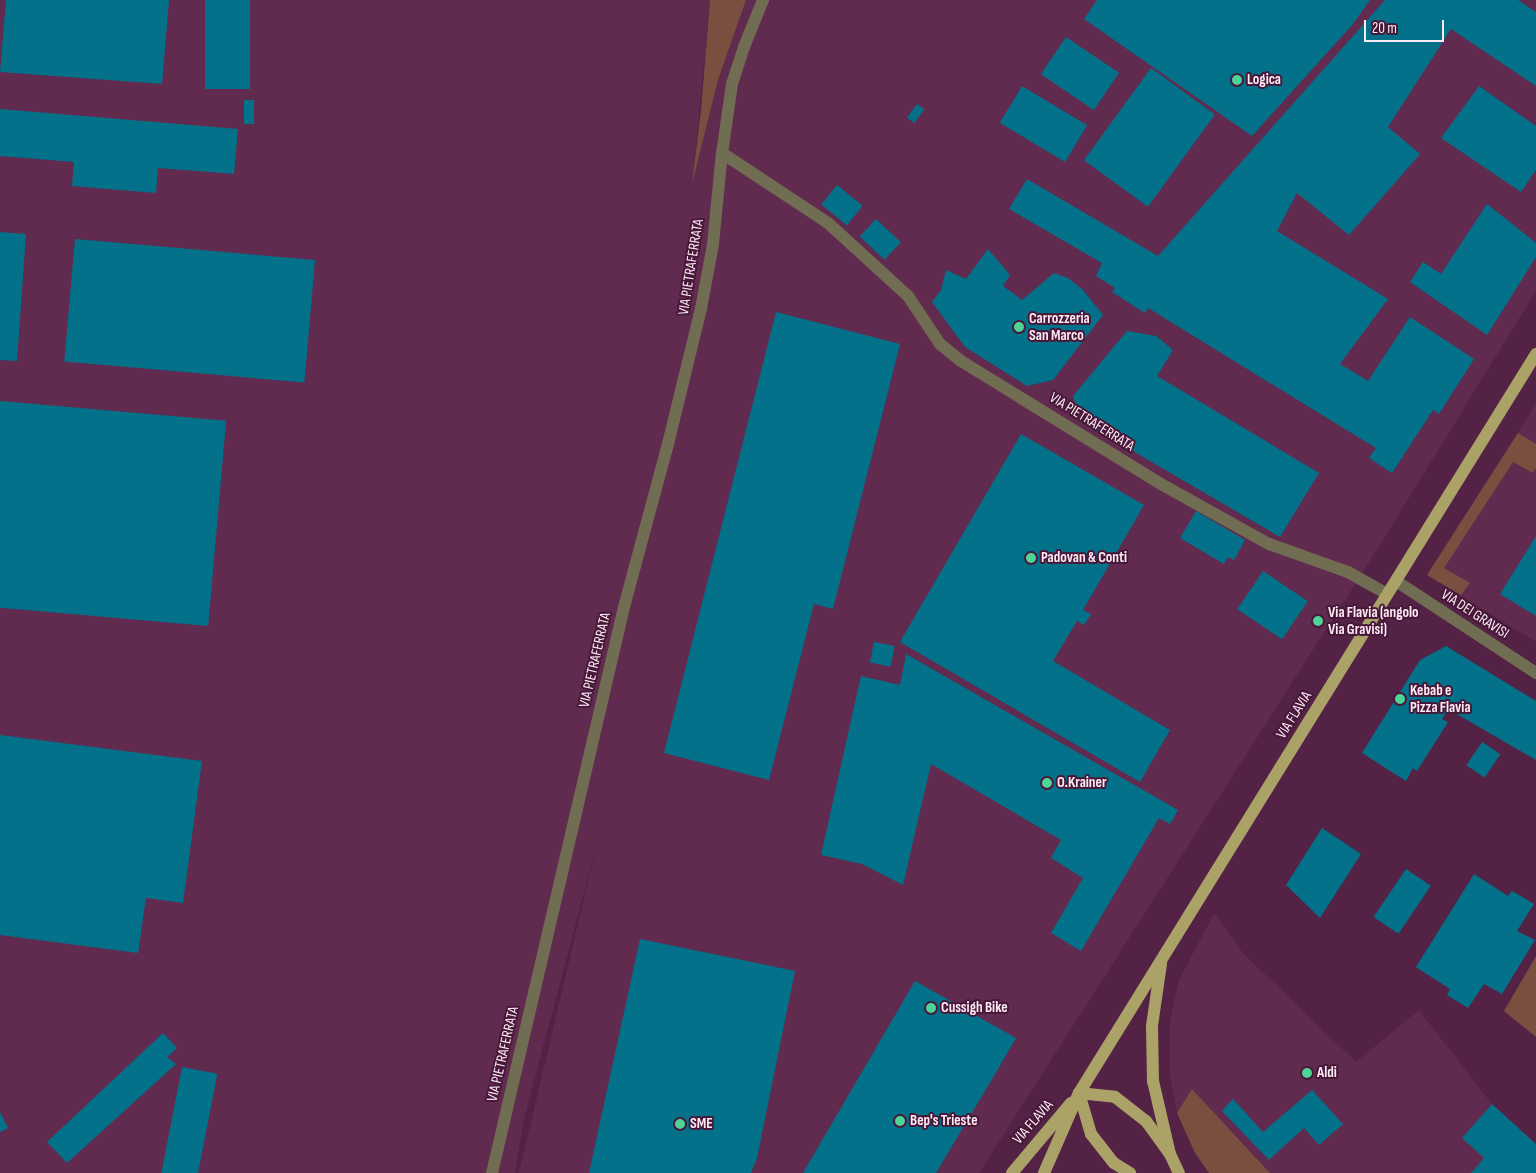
<!DOCTYPE html>
<style>
body{margin:0}
#map{position:relative;width:1536px;height:1173px;overflow:hidden;background:#532244;font-family:"Sofia Sans Condensed",sans-serif}
div>[style]{position:absolute}
[style*='--x']{left:calc(var(--x)*1px);top:calc(var(--y)*1px);width:calc(var(--w)*1px);rotate:calc(var(--a)*1deg)}
.built>*{inset:0;background:#612a4f}
.green>*{inset:0;background:#7b4f3f}
.building>*{inset:0;background:#03718a;transform-origin:0 0}
.minor>*{height:12px;margin:-6px;padding:0 6px;transform-origin:6px;border-radius:6px;background:#716d52}
.primary>*{height:12px;margin:-6px;padding:0 6px;transform-origin:6px;border-radius:6px;background:#aba268}
.dots>*{width:14px;height:14px;translate:-50% -50%;box-sizing:border-box;border:2px solid #481839;border-radius:50%}
span{translate:-50% -50%;white-space:nowrap;text-align:center;line-height:1.15;-webkit-text-stroke:4px #481839;paint-order:stroke}
.poi-label{font-size:15px;color:#fdeaf5;font-weight:700}
.left{translate:0 -50%;text-align:left}
.street-label{font-size:15px;color:#fdeaf5}
.scale{position:absolute;left:1364px;top:20px;width:80px;height:22px;box-sizing:border-box;border:2px solid #fdeaf5;border-top:0;padding-left:6px;font-size:15px;line-height:18px;white-space:nowrap;color:#fdeaf5;-webkit-text-stroke:4px #481839;paint-order:stroke}
</style>
<div id="map">
<div class="built">
<div style="clip-path:polygon(0 0,710px 0,693px 179px,718px 80px,746px 0,1536px 0,1536px 291px,1380px 545px,979px 1173px,519px 1173px,596px 847px,524px 1119px,515px 1173px,0 1173px)"></div>
<div style="clip-path:polygon(1536px 404px,1536px 642px,1427px 575px)"></div>
<div style="clip-path:polygon(1214px 913px,1243px 953px,1356px 1062px,1419px 1010px,1492px 1104px,1536px 1144px,1536px 1173px,1270px 1173px,1192px 1089px,1177px 1113px,1170px 1077px,1170px 1020px,1179px 980px)"></div>
</div>
<div class="green">
<div style="clip-path:polygon(710px 0,746px 0,718px 80px,692px 184px,701px 110px)"></div>
<div style="clip-path:polygon(1518px 433px,1536px 444px,1536px 468px,1533px 473px,1513px 462px,1444px 568px,1470px 583px,1461px 595px,1427px 575px)"></div>
<div style="clip-path:polygon(1536px 956px,1536px 1037px,1504px 1011px)"></div>
<div style="clip-path:polygon(1192px 1089px,1270px 1173px,1209px 1173px,1195px 1153px,1177px 1113px)"></div>
</div>
<div class="building">
<div style="clip-path:polygon(6px 0,169px 0,162px 84px,0 72px)"></div>
<div style="left:205px;top:0;width:45px;height:89px"></div>
<div style="clip-path:polygon(1097px 0,1370px 0,1353px 24px,1252px 136px,1084px 19px)"></div>
<div style="clip-path:polygon(1385px 0,1518px 0,1536px 12px,1536px 86px,1451px 29px,1388px 127px,1420px 154px,1393px 185px,1349px 235px,1297px 193px,1277px 231px,1388px 299px,1340px 364px,1368px 381px,1410px 317px,1474px 359px,1439px 414px,1433px 410px,1392px 473px,1369px 458px,1376px 448px,1148px 308px,1145px 313px,1112px 292px,1115px 288px,1096px 276px,1102px 263px,1009px 209px,1027px 179px,1158px 256px)"></div>
<div style="left:1066px;top:37px;width:64px;height:45px;rotate:34deg"></div>
<div style="left:1151px;top:68px;width:79px;height:114px;rotate:36deg"></div>
<div style="left:1022px;top:86px;width:76px;height:43px;rotate:31deg"></div>
<div style="clip-path:polygon(1479px 86px,1536px 126px,1536px 170px,1521px 192px,1441px 138px)"></div>
<div style="left:244px;top:100px;width:10px;height:24px"></div>
<div style="left:917px;top:104px;width:9px;height:17px;rotate:36deg"></div>
<div style="clip-path:polygon(0 109px,238px 129px,234px 174px,158px 168px,156px 193px,72px 186px,74px 162px,0 156px)"></div>
<div style="left:837px;top:185px;width:33px;height:25px;rotate:39deg"></div>
<div style="clip-path:polygon(1487px 204px,1536px 243px,1536px 257px,1487px 335px,1410px 282px,1423px 262px,1441px 274px)"></div>
<div style="left:876px;top:219px;width:34px;height:24px;rotate:43deg"></div>
<div style="clip-path:polygon(0 232px,26px 234px,17px 361px,0 360px)"></div>
<div style="left:75px;top:239px;width:241px;height:123px;rotate:5deg"></div>
<div style="clip-path:polygon(988px 249px,1010px 275px,1003px 286px,1022px 300px,1054px 273px,1068px 278px,1083px 290px,1103px 315px,1053px 380px,1027px 386px,965px 347px,932px 302px,941px 290px,946px 270px,966px 279px)"></div>
<div style="clip-path:polygon(776px 312px,900px 344px,833px 609px,814px 604px,769px 780px,664px 753px)"></div>
<div style="clip-path:polygon(1127px 331px,1156px 336px,1173px 350px,1157px 376px,1319px 473px,1280px 537px,1080px 420px,1073px 396px)"></div>
<div style="left:0;top:401px;width:227px;height:206px;rotate:5deg"></div>
<div style="clip-path:polygon(1021px 434px,1144px 505px,1083px 610px,1091px 614px,1084px 625px,1077px 621px,1053px 661px,1170px 730px,1140px 782px,900px 642px)"></div>
<div style="clip-path:polygon(1196px 511px,1245px 540px,1234px 560px,1228px 557px,1224px 564px,1180px 538px)"></div>
<div style="clip-path:polygon(1536px 536px,1536px 616px,1500px 594px)"></div>
<div style="left:1263px;top:571px;width:54px;height:46px;rotate:34deg"></div>
<div style="left:874px;top:642px;width:21px;height:21px;rotate:11deg"></div>
<div style="clip-path:polygon(1446px 646px,1536px 701px,1536px 760px,1448px 709px,1442px 719px,1448px 722px,1417px 771px,1413px 768px,1406px 781px,1362px 753px,1420px 660px)"></div>
<div style="clip-path:polygon(906px 654px,1178px 810px,1170px 824px,1159px 818px,1081px 951px,1051px 933px,1083px 878px,1051px 858px,1061px 840px,931px 764px,903px 885px,862px 864px,821px 855px,861px 676px,900px 685px)"></div>
<div style="clip-path:polygon(0 735px,202px 761px,183px 903px,146px 898px,138px 953px,0 935px)"></div>
<div style="left:1482px;top:742px;width:22px;height:28px;rotate:34deg"></div>
<div style="clip-path:polygon(1322px 828px,1361px 854px,1320px 918px,1286px 885px)"></div>
<div style="left:1406px;top:869px;width:30px;height:58px;rotate:34deg"></div>
<div style="clip-path:polygon(1474px 874px,1508px 896px,1512px 891px,1534px 904px,1517px 931px,1535px 940px,1502px 994px,1484px 984px,1468px 1008px,1447px 995px,1450px 989px,1416px 967px)"></div>
<div style="clip-path:polygon(640px 939px,795px 971px,757px 1158px,751px 1173px,589px 1173px)"></div>
<div style="clip-path:polygon(915px 981px,1016px 1038px,998px 1069px,936px 1173px,803px 1173px)"></div>
<div style="clip-path:polygon(163px 1033px,177px 1048px,167px 1057px,176px 1064px,67px 1163px,47px 1142px)"></div>
<div style="left:182px;top:1067px;width:36px;height:108px;rotate:11deg"></div>
<div style="clip-path:polygon(1312px 1090px,1343px 1124px,1319px 1145px,1304px 1128px,1269px 1160px,1222px 1111px,1233px 1099px,1263px 1132px)"></div>
<div style="clip-path:polygon(1492px 1104px,1536px 1144px,1536px 1173px,1471px 1173px,1484px 1158px,1462px 1138px)"></div>
<div style="clip-path:polygon(0 1112px,8px 1128px,0 1132px)"></div>
</div>
<div class="minor">
<div style="--x:763;--y:0;--w:51;--a:112"></div>
<div style="--x:744;--y:47;--w:39;--a:108"></div>
<div style="--x:732;--y:84;--w:70;--a:98.2"></div>
<div style="--x:722;--y:153;--w:127;--a:33.4"></div>
<div style="--x:828;--y:223;--w:108;--a:42.4"></div>
<div style="--x:908;--y:296;--w:58;--a:56.3"></div>
<div style="--x:940;--y:344;--w:27;--a:39"></div>
<div style="--x:961;--y:361;--w:235;--a:31.6"></div>
<div style="--x:1161;--y:484;--w:124;--a:29.1"></div>
<div style="--x:1269;--y:544;--w:84;--a:19.5"></div>
<div style="--x:1348;--y:572;--w:45;--a:29.4"></div>
<div style="--x:1396;--y:581;--w:168;--a:33.3"></div>
<div style="--x:492;--y:1173;--w:581;--a:-76.87"></div>
<div style="--x:624;--y:607;--w:169;--a:-74.9"></div>
<div style="--x:668;--y:444;--w:139;--a:-76.3"></div>
<div style="--x:701;--y:309;--w:66;--a:-79.5"></div>
<div style="--x:713;--y:244;--w:91;--a:-84.4"></div>
</div>
<div class="primary">
<div style="--x:1161;--y:964;--w:63;--a:98.3"></div>
<div style="--x:1152;--y:1026;--w:55;--a:89"></div>
<div style="--x:1153;--y:1081;--w:75;--a:76.9"></div>
<div style="--x:1079;--y:1093;--w:36;--a:6"></div>
<div style="--x:1115;--y:1097;--w:39;--a:38"></div>
<div style="--x:1146;--y:1121;--w:41;--a:54"></div>
<div style="--x:1170;--y:1154;--w:21;--a:65"></div>
<div style="--x:1079;--y:1093;--w:43;--a:73.7"></div>
<div style="--x:1091;--y:1134;--w:37;--a:52"></div>
<div style="--x:1114;--y:1163;--w:19;--a:32"></div>
<div style="--x:1012;--y:1173;--w:92;--a:-49.9"></div>
<div style="--x:1044;--y:1173;--w:87;--a:-66.4"></div>
<div style="--x:1079;--y:1093;--w:869;--a:-58.27"></div>
</div>
<div class="dots">
<div style="left:1237px;top:80px;background:#4ed399"></div>
<div style="left:1019px;top:327px;background:#4ed399"></div>
<div style="left:1031px;top:558px;background:#4ed399"></div>
<div style="left:1318px;top:621px;background:#4ed399"></div>
<div style="left:1400px;top:699px;background:#4ed399"></div>
<div style="left:1047px;top:783px;background:#4ed399"></div>
<div style="left:931px;top:1008px;background:#4ed399"></div>
<div style="left:1307px;top:1073px;background:#4ed399"></div>
<div style="left:900px;top:1121px;background:#4ed399"></div>
<div style="left:680px;top:1124px;background:#4ed399"></div>
</div>
<div class="poi-label">
<span class="left" style="left:1247px;top:80px">Logica</span>
<span class="left" style="left:1029px;top:327px">Carrozzeria<br>San Marco</span>
<span class="left" style="left:1041px;top:558px">Padovan &amp; Conti</span>
<span class="left" style="left:1328px;top:621px">Via Flavia (angolo<br>Via Gravisi)</span>
<span class="left" style="left:1410px;top:699px">Kebab e<br>Pizza Flavia</span>
<span class="left" style="left:1057px;top:783px">O.Krainer</span>
<span class="left" style="left:941px;top:1008px">Cussigh Bike</span>
<span class="left" style="left:1317px;top:1073px">Aldi</span>
<span class="left" style="left:910px;top:1121px">Bep's Trieste</span>
<span class="left" style="left:690px;top:1124px">SME</span>
</div>
<div class="street-label">
<span style="left:691px;top:267px;rotate:-81deg">VIA PIETRAFERRATA</span>
<span style="left:1092px;top:422px;rotate:32deg">VIA PIETRAFERRATA</span>
<span style="left:1475px;top:614px;rotate:33deg">VIA DEI GRAVISI</span>
<span style="left:595px;top:660px;rotate:-77deg">VIA PIETRAFERRATA</span>
<span style="left:1294px;top:715px;rotate:-58deg">VIA FLAVIA</span>
<span style="left:503px;top:1054px;rotate:-77deg">VIA PIETRAFERRATA</span>
<span style="left:1033px;top:1122px;rotate:-49deg">VIA FLAVIA</span>
</div>
<div class="scale">20 m</div>
</div>
